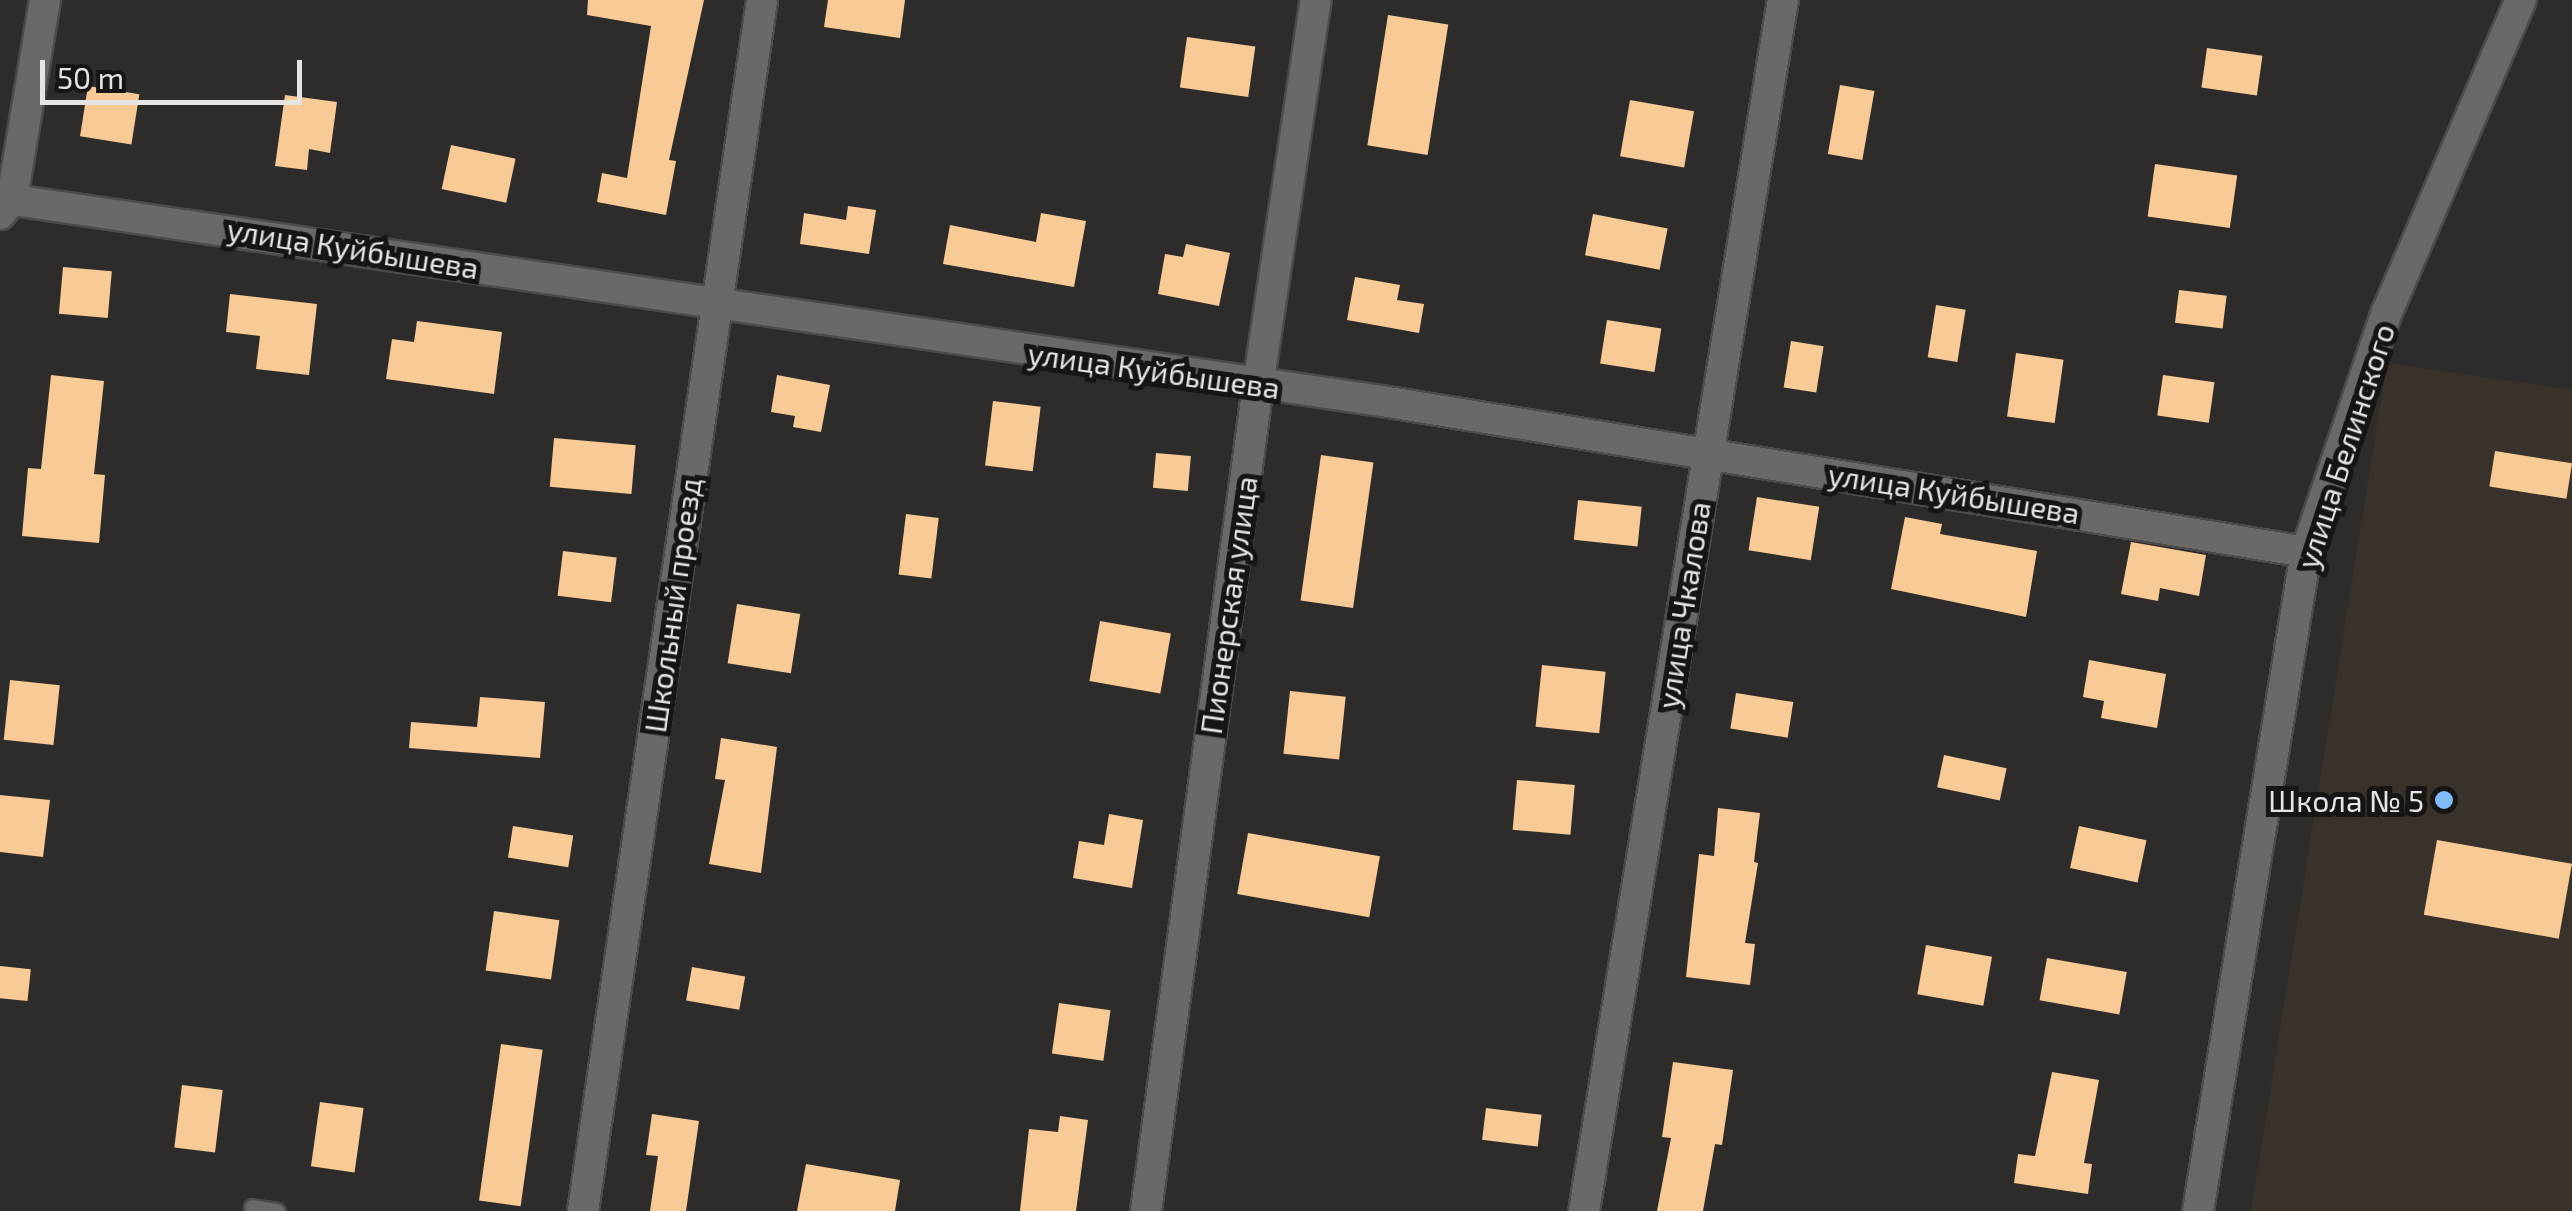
<!DOCTYPE html>
<meta charset="utf-8">
<style>
body{margin:0}
#map{position:relative;width:2572px;height:1211px;overflow:hidden;background:#2e2c2a;font-family:"Exo 2",sans-serif}
div>[style]{position:absolute}
[style*='--x']{left:calc(var(--x)*1px);top:calc(var(--y)*1px);width:calc(var(--w)*1px);rotate:calc(var(--a)*1deg)}
.built>*{inset:0;background:#38322a}
.building>*{inset:0;background:#f7ca96;transform-origin:0 0}
.roads{filter:drop-shadow(2px 0 #4d4a49) drop-shadow(-2px 0 #4d4a49) drop-shadow(0 2px #4d4a49) drop-shadow(0 -2px #4d4a49)}
.lane>*{height:15px;margin:-7.5px;padding:0 7.5px;transform-origin:7.5px;border-radius:7.5px;background:#6b6865}
.street>*{height:30px;margin:-15px;padding:0 15px;transform-origin:15px;border-radius:15px;background:#6b6865}
.dots>*{width:28px;height:28px;translate:-50% -50%;box-sizing:border-box;border:5px solid #161513;border-radius:50%}
span{translate:-50% -50%;white-space:nowrap;text-align:center;line-height:1.15;-webkit-text-stroke:10px #161513;paint-order:stroke}
.street-label{font-size:30px;color:#e7e5e4}
.poi-label{font-size:30px;color:#e7e5e4}
.right{translate:-100% -50%;text-align:right}
.scale{position:absolute;left:40px;top:60px;width:262px;height:45px;box-sizing:border-box;border:5px solid #e7e5e4;border-top:0;padding-left:12px;font-size:30px;line-height:35px;white-space:nowrap;color:#e7e5e4;-webkit-text-stroke:8px #161513;paint-order:stroke}
</style>
<div id="map">
<div class="built">
<div style="clip-path:polygon(2387px 363px,2572px 390px,2572px 1211px,2251px 1211px)"></div>
</div>
<div class="building">
<div style="clip-path:polygon(588px 0,704px 0,669px 160px,676px 161px,666px 215px,597px 202px,602px 173px,627px 178px,651px 26px,587px 15px)"></div>
<div style="clip-path:polygon(828px 0,905px 0,900px 38px,824px 27px)"></div>
<div style="left:1388px;top:15px;width:61px;height:132px;rotate:9deg"></div>
<div style="left:1187px;top:37px;width:69px;height:51px;rotate:8deg"></div>
<div style="left:2207px;top:48px;width:56px;height:40px;rotate:8deg"></div>
<div style="left:1840px;top:85px;width:35px;height:70px;rotate:10deg"></div>
<div style="left:88px;top:86px;width:52px;height:51px;rotate:9deg"></div>
<div style="clip-path:polygon(285px 95px,337px 102px,330px 153px,309px 149px,307px 170px,275px 166px)"></div>
<div style="left:1630px;top:100px;width:65px;height:57px;rotate:10deg"></div>
<div style="left:451px;top:145px;width:66px;height:45px;rotate:12deg"></div>
<div style="left:2155px;top:164px;width:83px;height:53px;rotate:8deg"></div>
<div style="clip-path:polygon(848px 206px,876px 210px,869px 254px,800px 244px,804px 213px,846px 220px)"></div>
<div style="clip-path:polygon(1041px 213px,1086px 221px,1074px 287px,943px 264px,950px 225px,1036px 242px)"></div>
<div style="left:1593px;top:214px;width:76px;height:42px;rotate:11deg"></div>
<div style="clip-path:polygon(1186px 244px,1230px 253px,1219px 306px,1158px 294px,1165px 254px,1183px 257px)"></div>
<div style="left:63px;top:267px;width:49px;height:47px;rotate:5deg"></div>
<div style="clip-path:polygon(1355px 277px,1400px 285px,1397px 300px,1424px 304px,1419px 333px,1347px 320px)"></div>
<div style="left:2179px;top:290px;width:48px;height:33px;rotate:7deg"></div>
<div style="clip-path:polygon(230px 294px,317px 304px,309px 375px,256px 369px,260px 336px,226px 332px)"></div>
<div style="left:1936px;top:305px;width:30px;height:53px;rotate:9deg"></div>
<div style="left:1607px;top:320px;width:55px;height:44px;rotate:9deg"></div>
<div style="clip-path:polygon(417px 321px,502px 332px,494px 394px,386px 379px,392px 339px,414px 342px)"></div>
<div style="left:1791px;top:341px;width:33px;height:47px;rotate:9deg"></div>
<div style="left:2016px;top:353px;width:48px;height:64px;rotate:8deg"></div>
<div style="clip-path:polygon(51px 375px,104px 381px,94px 474px,105px 475px,99px 543px,22px 536px,28px 468px,41px 469px)"></div>
<div style="clip-path:polygon(777px 375px,830px 385px,821px 432px,793px 427px,795px 416px,771px 412px)"></div>
<div style="left:2163px;top:375px;width:52px;height:41px;rotate:8deg"></div>
<div style="left:993px;top:401px;width:48px;height:65px;rotate:7deg"></div>
<div style="left:554px;top:438px;width:82px;height:49px;rotate:5deg"></div>
<div style="left:2495px;top:451px;width:78px;height:36px;rotate:9deg"></div>
<div style="left:1156px;top:453px;width:35px;height:35px;rotate:5deg"></div>
<div style="left:1321px;top:455px;width:53px;height:147px;rotate:8deg"></div>
<div style="left:1757px;top:497px;width:63px;height:54px;rotate:9deg"></div>
<div style="left:1578px;top:500px;width:64px;height:40px;rotate:6deg"></div>
<div style="left:906px;top:514px;width:33px;height:61px;rotate:7deg"></div>
<div style="clip-path:polygon(1905px 517px,1942px 524px,1940px 534px,2037px 551px,2026px 617px,1891px 589px)"></div>
<div style="clip-path:polygon(2131px 542px,2206px 555px,2199px 596px,2160px 588px,2158px 601px,2121px 594px)"></div>
<div style="left:563px;top:551px;width:54px;height:45px;rotate:7deg"></div>
<div style="left:737px;top:604px;width:64px;height:60px;rotate:9deg"></div>
<div style="left:1100px;top:621px;width:72px;height:61px;rotate:10deg"></div>
<div style="clip-path:polygon(2089px 660px,2166px 674px,2157px 728px,2101px 718px,2104px 701px,2083px 697px)"></div>
<div style="left:1542px;top:665px;width:64px;height:62px;rotate:6deg"></div>
<div style="left:10px;top:680px;width:50px;height:60px;rotate:6deg"></div>
<div style="left:1290px;top:691px;width:56px;height:63px;rotate:6deg"></div>
<div style="left:1736px;top:693px;width:58px;height:36px;rotate:9deg"></div>
<div style="clip-path:polygon(480px 697px,545px 702px,540px 758px,409px 748px,411px 722px,477px 727px)"></div>
<div style="clip-path:polygon(721px 738px,777px 747px,761px 873px,709px 864px,725px 780px,715px 779px)"></div>
<div style="left:1944px;top:755px;width:64px;height:33px;rotate:12deg"></div>
<div style="left:1517px;top:780px;width:58px;height:50px;rotate:5deg"></div>
<div style="clip-path:polygon(0 795px,50px 800px,43px 857px,0 852px)"></div>
<div style="clip-path:polygon(1718px 808px,1760px 813px,1754px 862px,1758px 863px,1745px 943px,1755px 944px,1750px 985px,1686px 977px,1699px 854px,1714px 856px)"></div>
<div style="clip-path:polygon(1109px 814px,1143px 820px,1132px 888px,1073px 878px,1079px 841px,1104px 845px)"></div>
<div style="left:513px;top:826px;width:61px;height:32px;rotate:9deg"></div>
<div style="left:2079px;top:826px;width:69px;height:43px;rotate:12deg"></div>
<div style="left:1248px;top:833px;width:134px;height:62px;rotate:10deg"></div>
<div style="left:2437px;top:840px;width:137px;height:76px;rotate:10deg"></div>
<div style="left:494px;top:911px;width:66px;height:60px;rotate:8deg"></div>
<div style="left:1926px;top:945px;width:67px;height:50px;rotate:10deg"></div>
<div style="left:2047px;top:958px;width:81px;height:43px;rotate:10deg"></div>
<div style="left:0;top:966px;width:31px;height:32px;rotate:6deg"></div>
<div style="left:692px;top:967px;width:54px;height:34px;rotate:10deg"></div>
<div style="left:1059px;top:1003px;width:52px;height:51px;rotate:8deg"></div>
<div style="left:501px;top:1044px;width:42px;height:158px;rotate:8deg"></div>
<div style="clip-path:polygon(1673px 1062px,1733px 1070px,1722px 1145px,1715px 1144px,1703px 1211px,1657px 1211px,1671px 1138px,1662px 1137px)"></div>
<div style="clip-path:polygon(2052px 1072px,2099px 1080px,2084px 1163px,2092px 1164px,2088px 1194px,2014px 1183px,2018px 1154px,2035px 1156px)"></div>
<div style="left:182px;top:1085px;width:41px;height:63px;rotate:7deg"></div>
<div style="left:320px;top:1102px;width:44px;height:65px;rotate:8deg"></div>
<div style="left:1486px;top:1108px;width:56px;height:32px;rotate:7deg"></div>
<div style="clip-path:polygon(652px 1114px,699px 1121px,686px 1211px,650px 1211px,658px 1156px,646px 1155px)"></div>
<div style="clip-path:polygon(1060px 1116px,1088px 1120px,1076px 1211px,1020px 1211px,1029px 1129px,1058px 1132px)"></div>
<div style="clip-path:polygon(806px 1164px,900px 1180px,895px 1211px,797px 1211px)"></div>
</div>
<div class="roads">
<div class="lane">
<div style="--x:252;--y:1207;--w:25;--a:9"></div>
</div>
<div class="street">
<div style="--x:0;--y:198;--w:1397;--a:8.36"></div>
<div style="--x:1382;--y:401;--w:936;--a:9.28"></div>
<div style="--x:0;--y:214;--w:19;--a:-51"></div>
<div style="--x:12;--y:199;--w:202;--a:-80.6"></div>
<div style="--x:583;--y:1211;--w:1224;--a:-81.59"></div>
<div style="--x:1146;--y:1211;--w:833;--a:-82.27"></div>
<div style="--x:1258;--y:386;--w:390;--a:-81.5"></div>
<div style="--x:1584;--y:1211;--w:1227;--a:-80.67"></div>
<div style="--x:2198;--y:1211;--w:668;--a:-80.69"></div>
<div style="--x:2306;--y:552;--w:253;--a:-71.4"></div>
<div style="--x:2387;--y:312;--w:340;--a:-66.8"></div>
</div>
</div>
<div class="dots">
<div style="left:2444px;top:800px;background:#81bcfa"></div>
</div>
<div class="street-label">
<span style="left:353px;top:248px;rotate:9deg">улица Куйбышева</span>
<span style="left:1154px;top:370px;rotate:8deg">улица Куйбышева</span>
<span style="left:2345px;top:446px;rotate:-72deg">улица Белинского</span>
<span style="left:1954px;top:493px;rotate:9deg">улица Куйбышева</span>
<span style="left:672px;top:605px;rotate:-82deg">Школьный проезд</span>
<span style="left:1228px;top:605px;rotate:-82deg">Пионерская улица</span>
<span style="left:1683px;top:605px;rotate:-81deg">улица Чкалова</span>
</div>
<div class="poi-label">
<span class="right" style="left:2424px;top:800px">Школа № 5</span>
</div>
<div class="scale">50 m</div>
</div>
